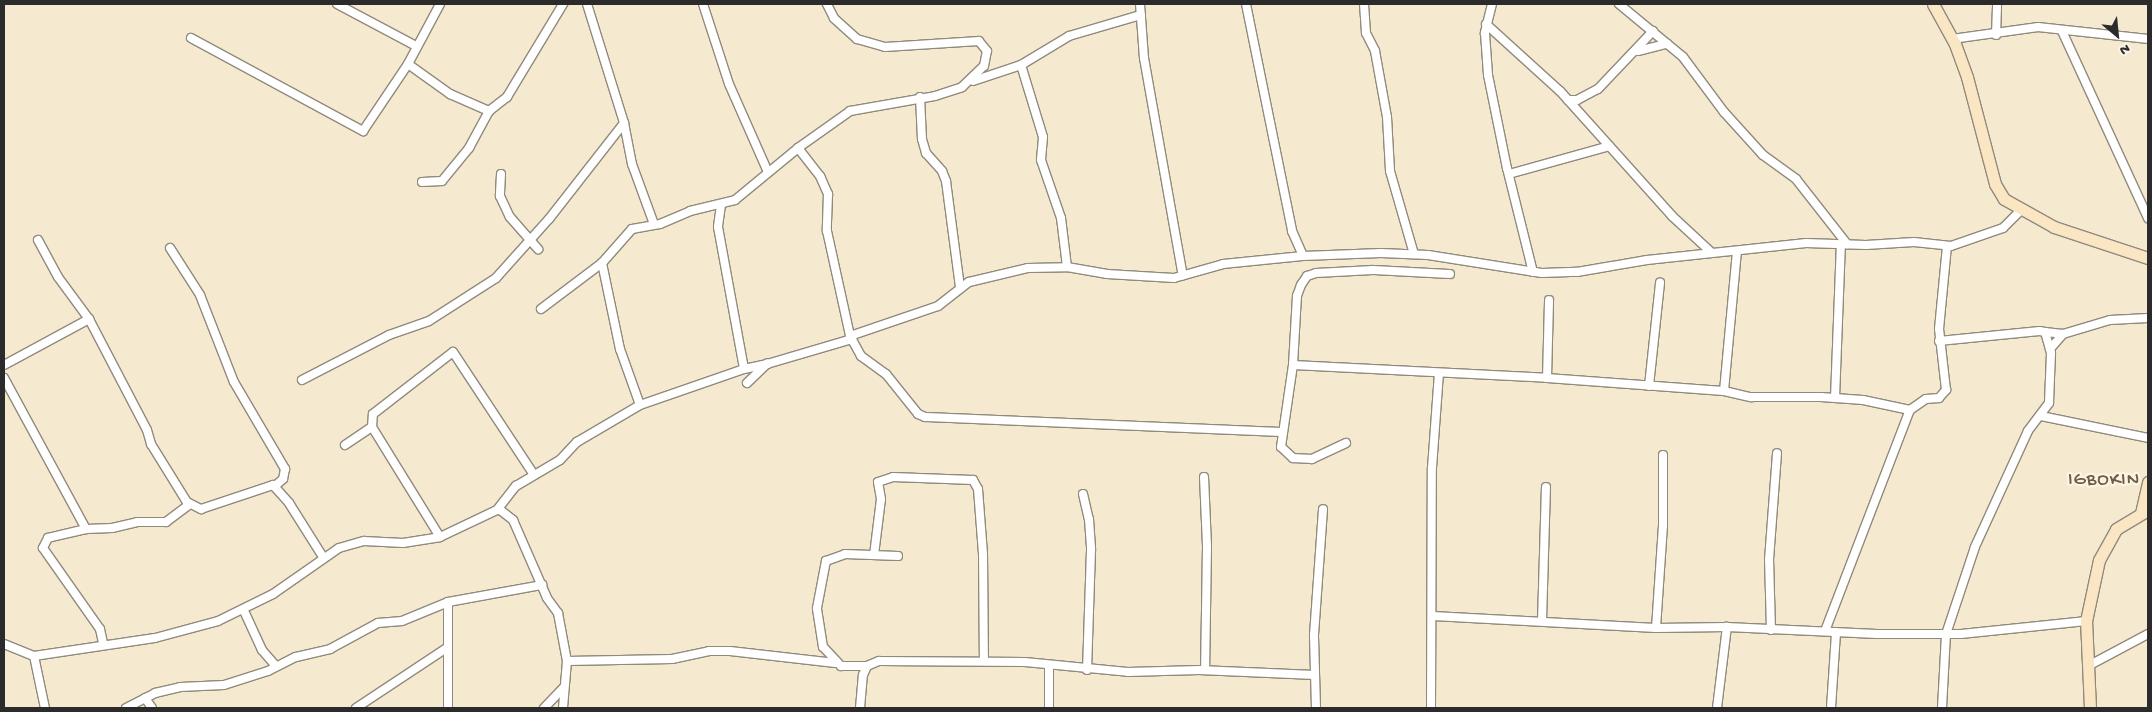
<!DOCTYPE html>
<style>
body{margin:0}
#map{position:relative;width:2152px;height:712px;overflow:hidden;background:#f5e9cf;font-family:"Gochi Hand",sans-serif}
div>[style]{position:absolute}
[style*='--x']{left:calc(var(--x)*1px);top:calc(var(--y)*1px);width:calc(var(--w)*1px);rotate:calc(var(--a)*1deg)}
.roads{filter:drop-shadow(1px 0 #908a7d) drop-shadow(-1px 0 #908a7d) drop-shadow(0 1px #908a7d) drop-shadow(0 -1px #908a7d)}
.street>*{height:8px;margin:-4px;padding:0 4px;transform-origin:4px;border-radius:4px;background:#fff}
.secondary>*{height:11px;margin:-5.5px;padding:0 5.5px;transform-origin:5.5px;border-radius:5.5px;background:#fbe6c4}
span{translate:-50% -50%;white-space:nowrap;text-align:center;line-height:1.15;-webkit-text-stroke:4.5px #fcf5e5;paint-order:stroke}
.quarter-label{font-size:19px;color:#6e5c44;letter-spacing:1px}
.frame{position:absolute;inset:0;border:5px solid #2b2b2b;pointer-events:none}
.north{position:absolute;left:2092px;top:10px;width:50px;height:50px;-webkit-text-stroke:4px #fcf5e5;paint-order:stroke;rotate:152deg;font-size:14px;font-weight:700;line-height:20px;text-align:center;color:#2b2b2b}
.north::after{content:'';display:block;margin:auto;width:18px;height:22px;background:#2b2b2b;clip-path:polygon(50% 0,100% 100%,50% 72%,0 100%)}
</style>
<div id="map">
<div class="roads">
<div class="street">
<div style="--x:337;--y:4;--w:89;--a:28"></div>
<div style="--x:587;--y:4;--w:125;--a:72.7"></div>
<div style="--x:624;--y:123;--w:42;--a:79"></div>
<div style="--x:632;--y:164;--w:64;--a:69.9"></div>
<div style="--x:703;--y:4;--w:84;--a:72"></div>
<div style="--x:729;--y:84;--w:96;--a:66.1"></div>
<div style="--x:1140;--y:4;--w:54;--a:85.8"></div>
<div style="--x:1144;--y:58;--w:221;--a:79.9"></div>
<div style="--x:1246;--y:4;--w:232;--a:78.5"></div>
<div style="--x:1292;--y:231;--w:27;--a:66"></div>
<div style="--x:1364;--y:4;--w:29;--a:86"></div>
<div style="--x:1366;--y:33;--w:20;--a:63"></div>
<div style="--x:1375;--y:51;--w:67;--a:79.7"></div>
<div style="--x:1387;--y:117;--w:54;--a:86.8"></div>
<div style="--x:1390;--y:171;--w:86;--a:73.9"></div>
<div style="--x:1492;--y:4;--w:30;--a:104"></div>
<div style="--x:1485;--y:33;--w:42;--a:85.9"></div>
<div style="--x:1488;--y:75;--w:95;--a:78.5"></div>
<div style="--x:1507;--y:168;--w:107;--a:76"></div>
<div style="--x:1619;--y:4;--w:83;--a:39.6"></div>
<div style="--x:1683;--y:57;--w:69;--a:53.3"></div>
<div style="--x:1724;--y:112;--w:58;--a:47.8"></div>
<div style="--x:1763;--y:155;--w:41;--a:36"></div>
<div style="--x:1796;--y:179;--w:83;--a:51.9"></div>
<div style="--x:1486;--y:24;--w:100;--a:42.2"></div>
<div style="--x:1560;--y:91;--w:168;--a:48.1"></div>
<div style="--x:1672;--y:216;--w:54;--a:42.8"></div>
<div style="--x:2062;--y:31;--w:206;--a:65.3"></div>
<div style="--x:1996;--y:35;--w:31;--a:-88"></div>
<div style="--x:191;--y:38;--w:196;--a:28.4"></div>
<div style="--x:363;--y:131;--w:81;--a:-56.1"></div>
<div style="--x:408;--y:64;--w:68;--a:-61.9"></div>
<div style="--x:1952;--y:39;--w:87;--a:-7.9"></div>
<div style="--x:2038;--y:27;--w:111;--a:6.2"></div>
<div style="--x:1638;--y:51;--w:30;--a:-14"></div>
<div style="--x:408;--y:64;--w:52;--a:35.5"></div>
<div style="--x:450;--y:94;--w:43;--a:23.6"></div>
<div style="--x:1021;--y:65;--w:56;--a:-31.1"></div>
<div style="--x:1069;--y:36;--w:75;--a:-16.3"></div>
<div style="--x:973;--y:81;--w:51;--a:-18.4"></div>
<div style="--x:1021;--y:65;--w:75;--a:73"></div>
<div style="--x:1043;--y:137;--w:23;--a:95"></div>
<div style="--x:1041;--y:160;--w:61;--a:71"></div>
<div style="--x:1061;--y:218;--w:49;--a:83"></div>
<div style="--x:920;--y:97;--w:42;--a:87.3"></div>
<div style="--x:922;--y:139;--w:15;--a:74"></div>
<div style="--x:926;--y:153;--w:24;--a:48"></div>
<div style="--x:942;--y:171;--w:11;--a:68"></div>
<div style="--x:946;--y:181;--w:108;--a:82.5"></div>
<div style="--x:1568;--y:100;--w:9;--a:0"></div>
<div style="--x:1577;--y:100;--w:24;--a:-28"></div>
<div style="--x:1598;--y:89;--w:80;--a:-46.5"></div>
<div style="--x:798;--y:148;--w:36;--a:52"></div>
<div style="--x:820;--y:176;--w:20;--a:66"></div>
<div style="--x:828;--y:194;--w:37;--a:92"></div>
<div style="--x:827;--y:231;--w:107;--a:77.6"></div>
<div style="--x:850;--y:336;--w:23;--a:61"></div>
<div style="--x:861;--y:356;--w:31;--a:36"></div>
<div style="--x:886;--y:374;--w:51;--a:51.3"></div>
<div style="--x:918;--y:414;--w:8;--a:23"></div>
<div style="--x:925;--y:417;--w:358;--a:2.4"></div>
<div style="--x:501;--y:174;--w:22;--a:93"></div>
<div style="--x:500;--y:196;--w:23;--a:65"></div>
<div style="--x:510;--y:217;--w:43;--a:48.8"></div>
<div style="--x:1509;--y:174;--w:104;--a:-15.6"></div>
<div style="--x:422;--y:182;--w:20;--a:-3"></div>
<div style="--x:442;--y:181;--w:43;--a:-50.7"></div>
<div style="--x:469;--y:148;--w:42;--a:-61.6"></div>
<div style="--x:489;--y:111;--w:23;--a:-38"></div>
<div style="--x:507;--y:97;--w:109;--a:-58.9"></div>
<div style="--x:721;--y:205;--w:22;--a:98"></div>
<div style="--x:718;--y:227;--w:144;--a:79.6"></div>
<div style="--x:744;--y:369;--w:24;--a:-12"></div>
<div style="--x:38;--y:240;--w:42;--a:61.6"></div>
<div style="--x:58;--y:277;--w:52;--a:53.6"></div>
<div style="--x:89;--y:319;--w:125;--a:62.4"></div>
<div style="--x:147;--y:430;--w:15;--a:74"></div>
<div style="--x:151;--y:444;--w:68;--a:58.2"></div>
<div style="--x:187;--y:502;--w:16;--a:27"></div>
<div style="--x:201;--y:509;--w:76;--a:-18.4"></div>
<div style="--x:273;--y:485;--w:24;--a:48"></div>
<div style="--x:289;--y:503;--w:64;--a:57.8"></div>
<div style="--x:170;--y:248;--w:56;--a:57.4"></div>
<div style="--x:200;--y:295;--w:93;--a:68.7"></div>
<div style="--x:234;--y:382;--w:101;--a:59.6"></div>
<div style="--x:285;--y:469;--w:10;--a:101"></div>
<div style="--x:283;--y:479;--w:11;--a:139"></div>
<div style="--x:602;--y:263;--w:88;--a:78.2"></div>
<div style="--x:620;--y:349;--w:59;--a:70.3"></div>
<div style="--x:640;--y:405;--w:110;--a:-19.1"></div>
<div style="--x:541;--y:309;--w:76;--a:-37"></div>
<div style="--x:602;--y:263;--w:45;--a:-48.6"></div>
<div style="--x:632;--y:229;--w:28;--a:-10"></div>
<div style="--x:660;--y:224;--w:33;--a:-23"></div>
<div style="--x:690;--y:211;--w:46;--a:-13.7"></div>
<div style="--x:735;--y:200;--w:82;--a:-39.5"></div>
<div style="--x:798;--y:148;--w:64;--a:-35.4"></div>
<div style="--x:850;--y:111;--w:86;--a:-10"></div>
<div style="--x:935;--y:96;--w:28;--a:-18"></div>
<div style="--x:962;--y:87;--w:30;--a:-44"></div>
<div style="--x:984;--y:66;--w:15;--a:-79"></div>
<div style="--x:987;--y:51;--w:13;--a:-129"></div>
<div style="--x:979;--y:41;--w:94;--a:176.3"></div>
<div style="--x:885;--y:47;--w:29;--a:-164"></div>
<div style="--x:857;--y:39;--w:31;--a:-138"></div>
<div style="--x:834;--y:18;--w:16;--a:-117"></div>
<div style="--x:2045;--y:332;--w:18;--a:6"></div>
<div style="--x:2063;--y:334;--w:49;--a:-16.6"></div>
<div style="--x:2110;--y:320;--w:38;--a:-3"></div>
<div style="--x:850;--y:336;--w:93;--a:-18.8"></div>
<div style="--x:938;--y:306;--w:39;--a:-38"></div>
<div style="--x:969;--y:282;--w:61;--a:-13.3"></div>
<div style="--x:1028;--y:268;--w:39;--a:-1"></div>
<div style="--x:1067;--y:267;--w:41;--a:9.9"></div>
<div style="--x:1107;--y:274;--w:67;--a:3.4"></div>
<div style="--x:1174;--y:278;--w:51;--a:-15.9"></div>
<div style="--x:1223;--y:264;--w:80;--a:-5.7"></div>
<div style="--x:1303;--y:256;--w:78;--a:-2.2"></div>
<div style="--x:1381;--y:253;--w:47;--a:2.4"></div>
<div style="--x:1428;--y:255;--w:115;--a:9"></div>
<div style="--x:1542;--y:273;--w:35;--a:-2"></div>
<div style="--x:1577;--y:272;--w:71;--a:-9.7"></div>
<div style="--x:1647;--y:260;--w:160;--a:-6.1"></div>
<div style="--x:1806;--y:243;--w:60;--a:1.9"></div>
<div style="--x:1866;--y:245;--w:48;--a:-3.6"></div>
<div style="--x:1914;--y:242;--w:37;--a:6"></div>
<div style="--x:1951;--y:246;--w:55;--a:-19.1"></div>
<div style="--x:2003;--y:228;--w:25;--a:-45"></div>
<div style="--x:1939;--y:341;--w:101;--a:-5.7"></div>
<div style="--x:2040;--y:331;--w:5;--a:11"></div>
<div style="--x:2045;--y:332;--w:22;--a:74"></div>
<div style="--x:2051;--y:353;--w:50;--a:92.3"></div>
<div style="--x:2049;--y:403;--w:35;--a:127"></div>
<div style="--x:2028;--y:431;--w:128;--a:114.6"></div>
<div style="--x:1975;--y:547;--w:92;--a:108.4"></div>
<div style="--x:1946;--y:634;--w:74;--a:93.1"></div>
<div style="--x:2050;--y:349;--w:20;--a:-49"></div>
<div style="--x:4;--y:365;--w:97;--a:-28.4"></div>
<div style="--x:1293;--y:365;--w:254;--a:2.9"></div>
<div style="--x:1547;--y:378;--w:177;--a:4.2"></div>
<div style="--x:1724;--y:391;--w:28;--a:13"></div>
<div style="--x:1751;--y:397;--w:70;--a:0"></div>
<div style="--x:1821;--y:397;--w:42;--a:4.1"></div>
<div style="--x:1863;--y:400;--w:48;--a:12"></div>
<div style="--x:1910;--y:410;--w:19;--a:-35"></div>
<div style="--x:1926;--y:399;--w:13;--a:-4"></div>
<div style="--x:1939;--y:398;--w:11;--a:-49"></div>
<div style="--x:1946;--y:390;--w:61;--a:-96.5"></div>
<div style="--x:1939;--y:329;--w:83;--a:-84.5"></div>
<div style="--x:4;--y:378;--w:172;--a:61.5"></div>
<div style="--x:86;--y:529;--w:26;--a:-2"></div>
<div style="--x:112;--y:528;--w:26;--a:-13"></div>
<div style="--x:137;--y:522;--w:29;--a:0"></div>
<div style="--x:166;--y:522;--w:30;--a:-37"></div>
<div style="--x:1547;--y:378;--w:78;--a:-88.5"></div>
<div style="--x:302;--y:380;--w:98;--a:-27.3"></div>
<div style="--x:389;--y:335;--w:42;--a:-19.3"></div>
<div style="--x:429;--y:321;--w:80;--a:-32.7"></div>
<div style="--x:496;--y:278;--w:79;--a:-48.1"></div>
<div style="--x:549;--y:219;--w:122;--a:-52"></div>
<div style="--x:747;--y:383;--w:28;--a:-44"></div>
<div style="--x:767;--y:364;--w:89;--a:-16.4"></div>
<div style="--x:1649;--y:386;--w:104;--a:-83.9"></div>
<div style="--x:1724;--y:391;--w:140;--a:-84.7"></div>
<div style="--x:1835;--y:398;--w:154;--a:-87.8"></div>
<div style="--x:2041;--y:416;--w:109;--a:11.6"></div>
<div style="--x:1346;--y:443;--w:38;--a:155"></div>
<div style="--x:1312;--y:459;--w:19;--a:-177"></div>
<div style="--x:1293;--y:458;--w:16;--a:-137"></div>
<div style="--x:1281;--y:447;--w:83;--a:-81.7"></div>
<div style="--x:1293;--y:365;--w:69;--a:-86.7"></div>
<div style="--x:1297;--y:296;--w:12;--a:-70"></div>
<div style="--x:1301;--y:285;--w:11;--a:-56"></div>
<div style="--x:1307;--y:276;--w:9;--a:-18"></div>
<div style="--x:1316;--y:273;--w:57;--a:-3"></div>
<div style="--x:1373;--y:270;--w:77;--a:3"></div>
<div style="--x:345;--y:445;--w:32;--a:-34"></div>
<div style="--x:1204;--y:477;--w:70;--a:87.5"></div>
<div style="--x:1207;--y:547;--w:123;--a:90.9"></div>
<div style="--x:1083;--y:494;--w:26;--a:77"></div>
<div style="--x:1089;--y:519;--w:31;--a:86"></div>
<div style="--x:1091;--y:550;--w:120;--a:91.9"></div>
<div style="--x:497;--y:510;--w:31;--a:-52"></div>
<div style="--x:516;--y:486;--w:51;--a:-30.6"></div>
<div style="--x:560;--y:460;--w:25;--a:-47"></div>
<div style="--x:577;--y:442;--w:73;--a:-30.4"></div>
<div style="--x:86;--y:529;--w:39;--a:167"></div>
<div style="--x:48;--y:538;--w:11;--a:117"></div>
<div style="--x:43;--y:548;--w:99;--a:54.9"></div>
<div style="--x:100;--y:629;--w:14;--a:78"></div>
<div style="--x:440;--y:537;--w:129;--a:-121.7"></div>
<div style="--x:372;--y:427;--w:13;--a:-86"></div>
<div style="--x:373;--y:414;--w:101;--a:-37.8"></div>
<div style="--x:453;--y:352;--w:147;--a:56.6"></div>
<div style="--x:874;--y:555;--w:56;--a:-82.9"></div>
<div style="--x:881;--y:499;--w:17;--a:-100"></div>
<div style="--x:878;--y:482;--w:16;--a:-18"></div>
<div style="--x:893;--y:477;--w:80;--a:2.1"></div>
<div style="--x:973;--y:480;--w:10;--a:61"></div>
<div style="--x:978;--y:489;--w:65;--a:85.6"></div>
<div style="--x:983;--y:554;--w:107;--a:89.5"></div>
<div style="--x:448;--y:602;--w:106;--a:90"></div>
<div style="--x:245;--y:613;--w:41;--a:65.3"></div>
<div style="--x:262;--y:650;--w:21;--a:49"></div>
<div style="--x:1433;--y:616;--w:223;--a:3.1"></div>
<div style="--x:1656;--y:628;--w:71;--a:-0.8"></div>
<div style="--x:1727;--y:627;--w:150;--a:2.7"></div>
<div style="--x:1877;--y:634;--w:84;--a:0"></div>
<div style="--x:1961;--y:634;--w:126;--a:-5.9"></div>
<div style="--x:1542;--y:621;--w:134;--a:-88.3"></div>
<div style="--x:1656;--y:628;--w:102;--a:-86.1"></div>
<div style="--x:1663;--y:526;--w:71;--a:-90"></div>
<div style="--x:1771;--y:630;--w:70;--a:-91.6"></div>
<div style="--x:1769;--y:560;--w:107;--a:-85.7"></div>
<div style="--x:1825;--y:631;--w:237;--a:-69"></div>
<div style="--x:4;--y:644;--w:32;--a:22"></div>
<div style="--x:34;--y:656;--w:122;--a:-8.5"></div>
<div style="--x:155;--y:638;--w:65;--a:-15.1"></div>
<div style="--x:218;--y:621;--w:61;--a:-26.1"></div>
<div style="--x:273;--y:594;--w:80;--a:-34.9"></div>
<div style="--x:339;--y:548;--w:26;--a:-16"></div>
<div style="--x:364;--y:541;--w:39;--a:3"></div>
<div style="--x:403;--y:543;--w:37;--a:-9"></div>
<div style="--x:440;--y:537;--w:65;--a:-25.4"></div>
<div style="--x:499;--y:509;--w:18;--a:38"></div>
<div style="--x:513;--y:520;--w:85;--a:66.4"></div>
<div style="--x:547;--y:598;--w:19;--a:54"></div>
<div style="--x:558;--y:613;--w:49;--a:79.4"></div>
<div style="--x:567;--y:661;--w:47;--a:94.9"></div>
<div style="--x:34;--y:656;--w:53;--a:78.1"></div>
<div style="--x:567;--y:661;--w:105;--a:-1.1"></div>
<div style="--x:672;--y:659;--w:38;--a:-12"></div>
<div style="--x:709;--y:651;--w:21;--a:0"></div>
<div style="--x:730;--y:651;--w:106;--a:6.5"></div>
<div style="--x:1049;--y:665;--w:43;--a:90"></div>
<div style="--x:867;--y:666;--w:26;--a:180"></div>
<div style="--x:841;--y:666;--w:26;--a:-133"></div>
<div style="--x:823;--y:647;--w:39;--a:-99"></div>
<div style="--x:817;--y:608;--w:48;--a:-79.2"></div>
<div style="--x:826;--y:561;--w:20;--a:-20"></div>
<div style="--x:845;--y:554;--w:53;--a:2.2"></div>
<div style="--x:2088;--y:666;--w:68;--a:-28.1"></div>
<div style="--x:145;--y:698;--w:12;--a:55"></div>
<div style="--x:126;--y:708;--w:33;--a:-27"></div>
<div style="--x:155;--y:693;--w:26;--a:-13"></div>
<div style="--x:180;--y:687;--w:44;--a:-2.6"></div>
<div style="--x:224;--y:685;--w:46;--a:-17.7"></div>
<div style="--x:268;--y:671;--w:31;--a:-27"></div>
<div style="--x:296;--y:657;--w:35;--a:-13"></div>
<div style="--x:330;--y:649;--w:55;--a:-28.4"></div>
<div style="--x:378;--y:623;--w:24;--a:-5"></div>
<div style="--x:402;--y:621;--w:50;--a:-22.4"></div>
<div style="--x:448;--y:602;--w:96;--a:-10.3"></div>
<div style="--x:356;--y:708;--w:110;--a:-33.5"></div>
<div style="--x:544;--y:708;--w:29;--a:-46"></div>
<div style="--x:860;--y:708;--w:33;--a:-85"></div>
<div style="--x:863;--y:675;--w:10;--a:-66"></div>
<div style="--x:867;--y:666;--w:13;--a:-23"></div>
<div style="--x:879;--y:661;--w:146;--a:0.4"></div>
<div style="--x:1025;--y:662;--w:103;--a:5.5"></div>
<div style="--x:1128;--y:672;--w:71;--a:-1.6"></div>
<div style="--x:1199;--y:670;--w:116;--a:2.5"></div>
<div style="--x:1316;--y:708;--w:73;--a:-91.6"></div>
<div style="--x:1314;--y:635;--w:126;--a:-85.9"></div>
<div style="--x:1431;--y:708;--w:240;--a:-89.8"></div>
<div style="--x:1432;--y:468;--w:95;--a:-85.8"></div>
<div style="--x:1717;--y:708;--w:82;--a:-83"></div>
<div style="--x:1831;--y:708;--w:76;--a:-86.2"></div>
</div>
<div class="secondary">
<div style="--x:1933;--y:4;--w:46;--a:61.2"></div>
<div style="--x:1955;--y:44;--w:35;--a:70"></div>
<div style="--x:1967;--y:77;--w:111;--a:75.3"></div>
<div style="--x:1995;--y:184;--w:17;--a:59"></div>
<div style="--x:2004;--y:199;--w:57;--a:29.2"></div>
<div style="--x:2054;--y:227;--w:99;--a:18.3"></div>
<div style="--x:2141;--y:513;--w:32;--a:-77"></div>
<div style="--x:2090;--y:708;--w:87;--a:-92.6"></div>
<div style="--x:2086;--y:621;--w:62;--a:-78"></div>
<div style="--x:2099;--y:560;--w:35;--a:-61"></div>
<div style="--x:2116;--y:529;--w:37;--a:-31"></div>
</div>
</div>
<div class="quarter-label">
<span style="left:2104px;top:481px">IGBOKIN</span>
</div>
<div class="frame"></div>
<div class="north">N</div>
</div>
